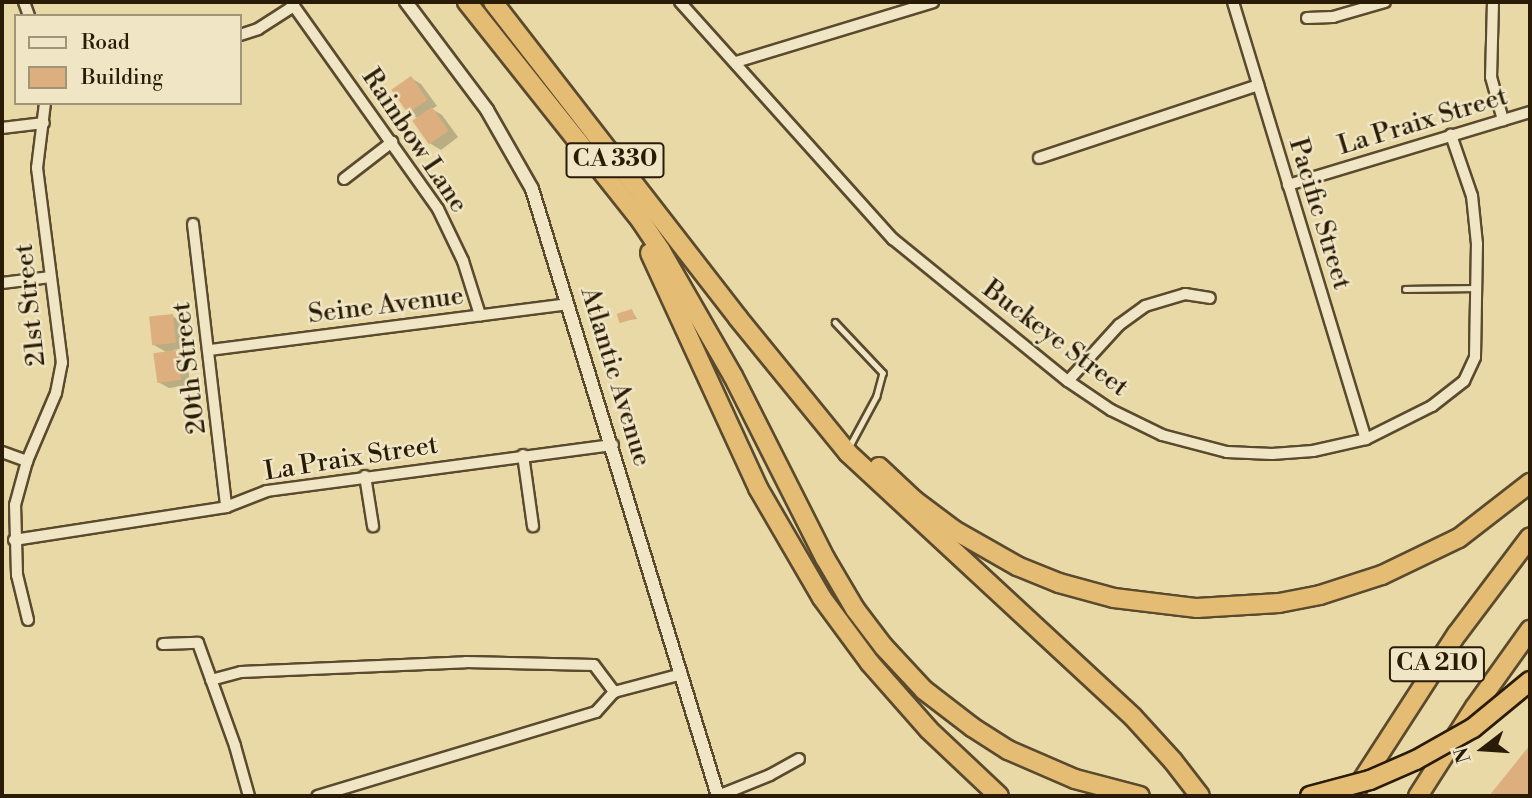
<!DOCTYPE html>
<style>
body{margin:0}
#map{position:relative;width:1532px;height:798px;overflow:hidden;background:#e8d9a6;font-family:"Libre Bodoni",serif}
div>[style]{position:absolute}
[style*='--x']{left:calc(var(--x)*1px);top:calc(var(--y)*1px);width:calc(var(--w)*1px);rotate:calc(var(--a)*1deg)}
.shadow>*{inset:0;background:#0003}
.building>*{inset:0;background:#deaf7e;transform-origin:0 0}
.roads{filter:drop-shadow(2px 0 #5a4a2e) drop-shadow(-2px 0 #5a4a2e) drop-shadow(0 2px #5a4a2e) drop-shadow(0 -2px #5a4a2e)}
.lane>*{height:4.5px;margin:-2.25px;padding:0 2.25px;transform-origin:2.25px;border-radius:2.25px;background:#f0e6c5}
.street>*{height:10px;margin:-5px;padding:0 5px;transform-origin:5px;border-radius:5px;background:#f0e6c5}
.secondary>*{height:12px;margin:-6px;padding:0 6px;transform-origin:6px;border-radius:6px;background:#f0e6c5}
.highway>*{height:18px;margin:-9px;padding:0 9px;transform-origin:9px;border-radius:9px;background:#e4bc73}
.bridges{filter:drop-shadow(2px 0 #2a1b06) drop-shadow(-2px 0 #2a1b06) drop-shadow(0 2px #2a1b06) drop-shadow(0 -2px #2a1b06)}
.highway-bridge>*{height:18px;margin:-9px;padding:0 9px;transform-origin:9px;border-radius:9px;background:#e4bc73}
span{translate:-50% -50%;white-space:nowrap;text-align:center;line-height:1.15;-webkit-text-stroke:5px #f0e6c5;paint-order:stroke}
.shield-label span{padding:2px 5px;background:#f0e6c5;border:2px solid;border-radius:5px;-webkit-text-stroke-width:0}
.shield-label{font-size:24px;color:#2a1b06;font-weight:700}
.street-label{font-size:26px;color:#2a1b06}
.frame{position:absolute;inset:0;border:4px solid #2a1b06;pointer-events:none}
.legend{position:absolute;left:14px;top:14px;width:228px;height:91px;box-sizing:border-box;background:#f0e6c5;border:2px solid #a19579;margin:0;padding:9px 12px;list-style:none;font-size:21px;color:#2a1b06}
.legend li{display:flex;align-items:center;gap:14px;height:35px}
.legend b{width:35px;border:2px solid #a19579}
.north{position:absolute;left:1448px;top:714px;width:70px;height:70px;-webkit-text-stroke:5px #f0e6c5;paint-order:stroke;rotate:253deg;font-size:19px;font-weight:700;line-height:28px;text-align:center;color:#2a1b06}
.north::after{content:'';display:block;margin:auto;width:24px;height:32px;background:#2a1b06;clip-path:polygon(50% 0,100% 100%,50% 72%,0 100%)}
</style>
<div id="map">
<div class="shadow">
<div style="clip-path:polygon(411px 78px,421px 84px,437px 106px,432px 109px,442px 115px,458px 137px,441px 150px,431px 144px,419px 119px,409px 113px)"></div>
<div style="clip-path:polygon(632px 311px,637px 319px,622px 321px)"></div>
<div style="clip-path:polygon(172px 316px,183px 322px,186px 348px,173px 350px,187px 358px,190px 385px,169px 388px,158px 382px,168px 353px,154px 345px)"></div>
</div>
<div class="building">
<div style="left:411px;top:76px;width:29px;height:24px;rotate:55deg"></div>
<div style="left:432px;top:107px;width:29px;height:24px;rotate:55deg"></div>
<div style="left:632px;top:309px;width:10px;height:16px;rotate:73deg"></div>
<div style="left:173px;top:314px;width:29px;height:24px;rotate:84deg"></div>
<div style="left:177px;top:350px;width:30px;height:24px;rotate:82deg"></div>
<div style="clip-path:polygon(1530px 745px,1530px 796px,1489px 796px)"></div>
</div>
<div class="roads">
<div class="lane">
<div style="--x:1405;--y:289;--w:71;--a:-0.8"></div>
<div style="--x:835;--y:322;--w:70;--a:46.7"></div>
<div style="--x:883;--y:373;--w:24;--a:105"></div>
<div style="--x:877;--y:396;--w:59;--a:118.3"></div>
</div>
<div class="street">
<div style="--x:24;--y:2;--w:15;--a:70"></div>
<div style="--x:291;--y:2;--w:254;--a:54.6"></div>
<div style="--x:438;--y:209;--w:58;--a:64.3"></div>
<div style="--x:463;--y:261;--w:57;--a:72.5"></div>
<div style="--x:680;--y:2;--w:319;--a:48.1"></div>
<div style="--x:893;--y:239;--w:225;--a:39.1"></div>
<div style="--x:1068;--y:381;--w:52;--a:34"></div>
<div style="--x:1111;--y:410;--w:57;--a:26.1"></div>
<div style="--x:1162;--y:435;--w:67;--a:14.7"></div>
<div style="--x:1227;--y:452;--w:45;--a:2.5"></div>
<div style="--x:1272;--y:454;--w:41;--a:-4.2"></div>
<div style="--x:1313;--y:451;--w:54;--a:-12.8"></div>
<div style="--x:1366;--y:439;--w:74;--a:-26.6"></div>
<div style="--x:1432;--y:406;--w:41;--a:-38"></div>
<div style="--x:1464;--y:381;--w:26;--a:-65"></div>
<div style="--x:1475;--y:357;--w:113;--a:-89"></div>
<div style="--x:1477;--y:244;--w:48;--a:-95.9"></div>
<div style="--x:1472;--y:196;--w:65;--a:-109"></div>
<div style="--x:1233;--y:2;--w:457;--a:73.1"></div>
<div style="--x:1493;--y:2;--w:75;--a:91.5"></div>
<div style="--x:1491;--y:77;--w:45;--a:74.4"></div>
<div style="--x:1307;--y:18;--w:26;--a:-2"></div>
<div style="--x:1333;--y:17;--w:54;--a:-16.1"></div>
<div style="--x:240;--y:35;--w:19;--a:-18"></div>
<div style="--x:258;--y:29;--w:43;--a:-32.6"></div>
<div style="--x:736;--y:62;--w:206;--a:-16.9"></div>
<div style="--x:2;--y:128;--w:42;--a:-6.8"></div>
<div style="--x:1039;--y:158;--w:231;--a:-18.4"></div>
<div style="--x:344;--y:179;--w:61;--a:-37.6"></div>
<div style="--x:1288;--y:185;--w:253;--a:-16.8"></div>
<div style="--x:193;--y:224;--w:285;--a:83.3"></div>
<div style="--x:2;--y:283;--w:49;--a:-7"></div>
<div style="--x:210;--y:350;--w:361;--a:-7.3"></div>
<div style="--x:1068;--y:381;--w:76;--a:-47.7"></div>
<div style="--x:1119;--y:325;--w:32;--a:-36"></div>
<div style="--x:1145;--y:306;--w:42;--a:-16.7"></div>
<div style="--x:1185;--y:294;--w:25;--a:9"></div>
<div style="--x:2;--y:452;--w:27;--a:20"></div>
<div style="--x:523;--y:455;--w:72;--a:82"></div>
<div style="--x:365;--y:476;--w:51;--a:80.9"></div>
<div style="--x:14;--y:540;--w:215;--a:-8.8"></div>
<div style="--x:226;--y:507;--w:44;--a:-21.3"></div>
<div style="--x:267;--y:491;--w:349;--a:-7.6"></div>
<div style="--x:28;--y:620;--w:46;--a:-103.7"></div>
<div style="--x:17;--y:575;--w:70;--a:-91.6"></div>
<div style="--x:15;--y:505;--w:46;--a:-74.7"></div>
<div style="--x:27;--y:461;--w:74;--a:-66.9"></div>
<div style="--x:56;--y:393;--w:31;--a:-79"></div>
<div style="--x:62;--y:363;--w:197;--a:-97.3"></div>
<div style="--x:37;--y:168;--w:65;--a:-83"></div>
<div style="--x:163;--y:644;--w:35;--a:-2"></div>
<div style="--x:198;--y:643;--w:109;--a:70.2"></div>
<div style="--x:235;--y:746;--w:52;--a:74.4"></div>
<div style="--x:211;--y:680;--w:31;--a:-15"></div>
<div style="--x:241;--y:672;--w:225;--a:-2.5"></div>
<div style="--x:466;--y:662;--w:128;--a:1.3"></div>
<div style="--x:594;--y:665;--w:34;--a:53"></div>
<div style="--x:614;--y:692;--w:27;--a:132"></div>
<div style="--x:596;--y:712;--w:291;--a:163.2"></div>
<div style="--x:614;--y:692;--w:70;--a:-14.8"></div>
<div style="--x:718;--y:796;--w:56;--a:-22"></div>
<div style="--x:770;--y:775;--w:33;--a:-29"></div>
</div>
<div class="secondary">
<div style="--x:406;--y:2;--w:135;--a:53.1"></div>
<div style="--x:487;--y:110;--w:91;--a:60.3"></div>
<div style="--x:532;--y:189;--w:635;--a:72.96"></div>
</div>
<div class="highway">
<div style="--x:467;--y:2;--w:280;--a:51.5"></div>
<div style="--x:641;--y:221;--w:36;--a:56"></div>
<div style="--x:661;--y:251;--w:144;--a:60.1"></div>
<div style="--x:733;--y:376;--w:204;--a:63.2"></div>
<div style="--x:825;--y:558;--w:59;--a:59.5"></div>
<div style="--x:855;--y:609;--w:48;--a:52.7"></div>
<div style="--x:884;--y:647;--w:59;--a:47.1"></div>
<div style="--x:924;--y:690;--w:61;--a:37.6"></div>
<div style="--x:972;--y:727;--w:43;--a:32.6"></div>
<div style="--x:1008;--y:750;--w:73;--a:23.4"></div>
<div style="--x:1075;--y:779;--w:67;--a:14.7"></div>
<div style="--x:493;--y:2;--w:400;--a:52.2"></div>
<div style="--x:738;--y:318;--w:174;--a:50.8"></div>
<div style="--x:848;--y:453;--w:388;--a:42.8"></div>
<div style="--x:1133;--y:717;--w:59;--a:47.7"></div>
<div style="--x:1173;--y:761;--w:44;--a:52.4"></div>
<div style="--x:650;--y:253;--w:259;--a:65.3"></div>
<div style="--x:758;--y:488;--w:127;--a:59.8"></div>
<div style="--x:822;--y:598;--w:81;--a:53.6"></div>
<div style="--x:870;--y:663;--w:89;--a:48.6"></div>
<div style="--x:929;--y:730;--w:96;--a:43.3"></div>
<div style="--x:879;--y:467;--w:48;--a:43.3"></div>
<div style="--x:914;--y:500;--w:50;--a:36.9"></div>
<div style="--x:954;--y:530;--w:73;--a:29.7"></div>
<div style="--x:1017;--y:566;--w:45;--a:22"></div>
<div style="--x:1059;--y:583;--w:57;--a:15.3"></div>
<div style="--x:1114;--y:598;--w:84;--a:6.9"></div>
<div style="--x:1197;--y:608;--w:82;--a:-3.5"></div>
<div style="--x:1279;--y:603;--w:42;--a:-11"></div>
<div style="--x:1320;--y:595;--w:65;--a:-17.9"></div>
<div style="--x:1382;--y:575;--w:85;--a:-25.7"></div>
<div style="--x:1459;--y:538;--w:90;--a:-37.8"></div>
<div style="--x:1352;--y:796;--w:193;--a:-57.1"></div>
<div style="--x:1457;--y:634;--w:121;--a:-53"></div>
<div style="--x:1418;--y:796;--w:106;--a:-57.4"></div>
<div style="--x:1475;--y:707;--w:95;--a:-54.5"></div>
</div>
</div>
<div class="bridges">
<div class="highway-bridge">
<div style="--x:1310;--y:796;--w:62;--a:-14.9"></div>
<div style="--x:1370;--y:780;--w:50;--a:-23.5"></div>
<div style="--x:1416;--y:760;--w:65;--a:-29.3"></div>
<div style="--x:1473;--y:728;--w:74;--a:-39.5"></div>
</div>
</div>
<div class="shield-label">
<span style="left:615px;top:160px">CA 330</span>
<span style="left:1437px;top:664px">CA 210</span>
</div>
<div class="street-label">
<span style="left:1423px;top:122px;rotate:-17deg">La Praix Street</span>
<span style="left:414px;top:141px;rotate:56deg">Rainbow Lane</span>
<span style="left:1319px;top:214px;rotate:73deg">Pacific Street</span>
<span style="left:31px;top:305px;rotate:-96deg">21st Street</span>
<span style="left:386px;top:306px;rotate:-7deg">Seine Avenue</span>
<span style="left:1055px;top:339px;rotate:37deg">Buckeye Street</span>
<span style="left:190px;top:368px;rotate:-97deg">20th Street</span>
<span style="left:615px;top:377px;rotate:73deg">Atlantic Avenue</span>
<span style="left:351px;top:459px;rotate:-9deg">La Praix Street</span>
</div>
<div class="frame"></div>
<ul class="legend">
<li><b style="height:9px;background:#f0e6c5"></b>Road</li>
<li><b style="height:19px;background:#deaf7e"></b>Building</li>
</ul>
<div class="north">N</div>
</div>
